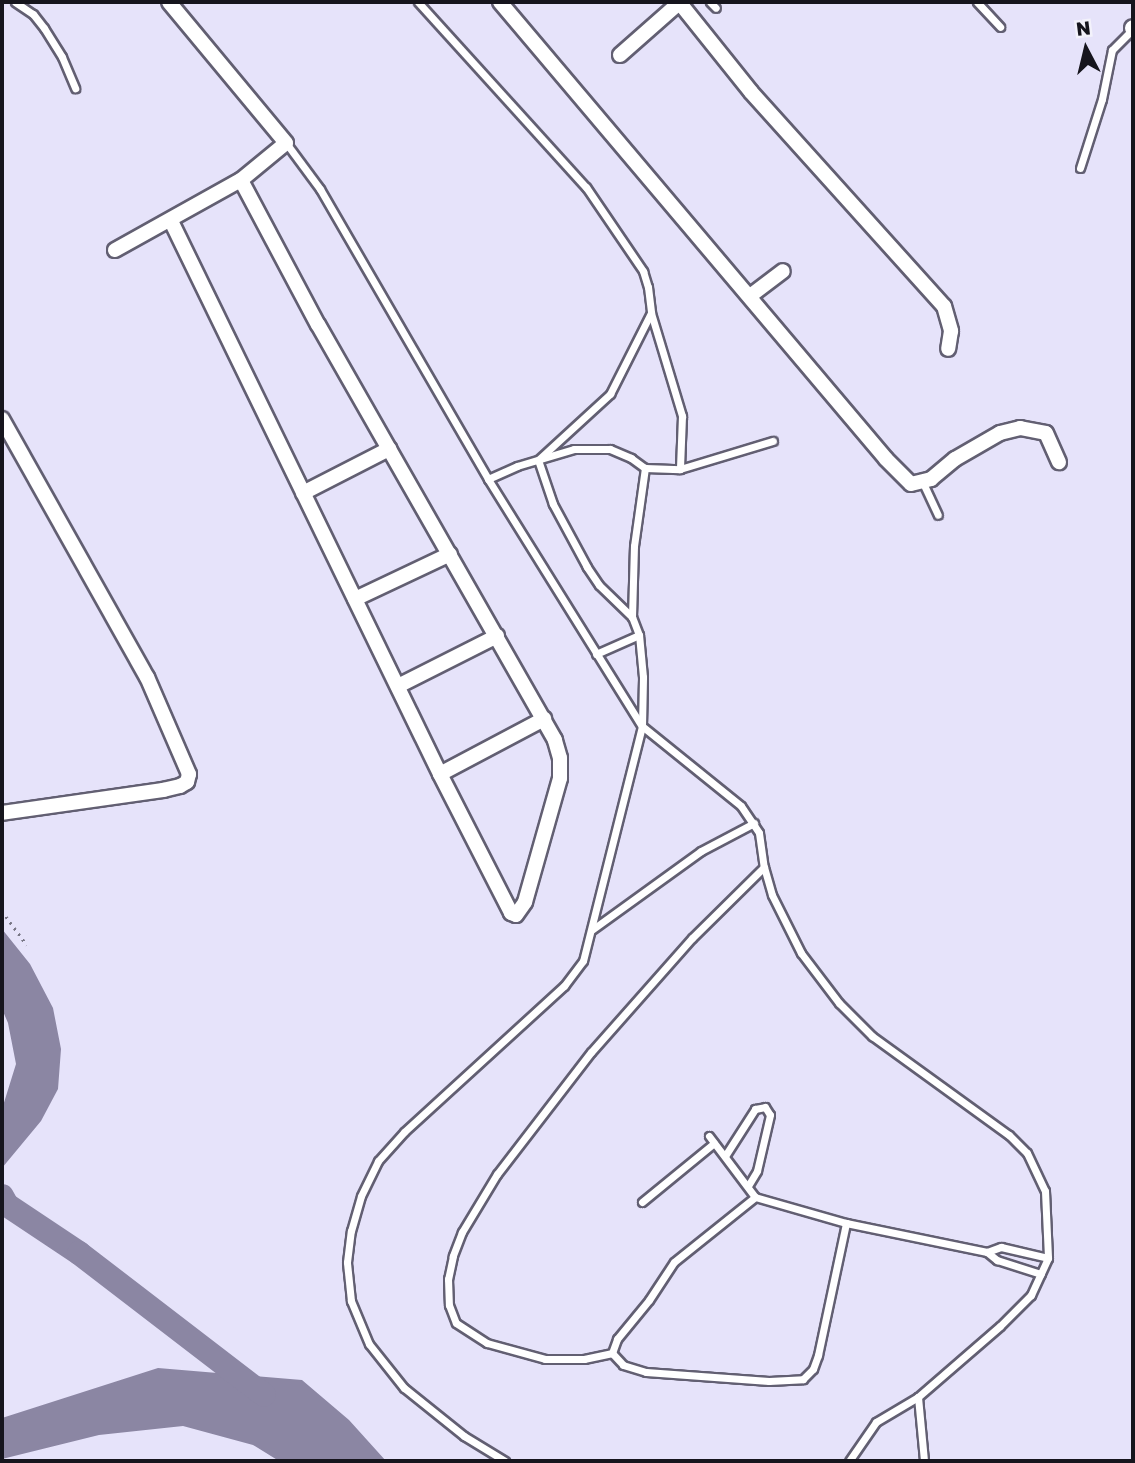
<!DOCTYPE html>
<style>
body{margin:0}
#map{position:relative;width:1135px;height:1463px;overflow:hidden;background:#e6e3fa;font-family:"Golos Text",sans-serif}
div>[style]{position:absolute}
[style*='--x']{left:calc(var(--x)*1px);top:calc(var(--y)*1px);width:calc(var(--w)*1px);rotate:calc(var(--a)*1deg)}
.water>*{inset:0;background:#8b86a3}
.river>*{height:24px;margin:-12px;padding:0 12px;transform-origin:12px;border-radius:12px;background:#8b86a3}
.path>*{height:2.5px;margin-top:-1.25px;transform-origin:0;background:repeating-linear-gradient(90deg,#797786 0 2px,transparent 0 7px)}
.roads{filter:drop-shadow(2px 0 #625f72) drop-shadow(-2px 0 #625f72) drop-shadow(0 2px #625f72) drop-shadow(0 -2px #625f72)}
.service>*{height:7px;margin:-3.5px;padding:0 3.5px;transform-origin:3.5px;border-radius:3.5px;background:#fff}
.minor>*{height:14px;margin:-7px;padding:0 7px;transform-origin:7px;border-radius:7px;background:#fff}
span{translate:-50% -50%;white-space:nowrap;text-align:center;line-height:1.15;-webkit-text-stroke:5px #f3f2fb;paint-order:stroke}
.frame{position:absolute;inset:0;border:4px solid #16151d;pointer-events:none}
.north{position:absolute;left:1051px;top:14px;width:70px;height:70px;-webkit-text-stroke:5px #f3f2fb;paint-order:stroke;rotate:353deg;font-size:19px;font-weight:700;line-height:28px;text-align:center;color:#16151d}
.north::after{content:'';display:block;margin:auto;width:24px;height:32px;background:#16151d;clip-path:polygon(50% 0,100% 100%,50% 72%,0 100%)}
</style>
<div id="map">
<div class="water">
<div style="clip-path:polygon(2px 929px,30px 964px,53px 1008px,61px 1049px,58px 1089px,41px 1121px,2px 1168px,2px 1109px,16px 1064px,8px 1023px,2px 1009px)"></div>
<div style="clip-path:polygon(158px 1368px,302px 1380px,349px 1420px,386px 1461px,279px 1461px,253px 1445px,183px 1426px,99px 1435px,2px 1459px,2px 1418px)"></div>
</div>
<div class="river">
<div style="--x:2;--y:1196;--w:10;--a:61"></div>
<div style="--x:7;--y:1205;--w:87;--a:33.7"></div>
<div style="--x:79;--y:1253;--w:233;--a:37.5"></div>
</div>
<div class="path">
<div style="--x:2;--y:911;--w:42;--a:53.7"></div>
</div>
<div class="roads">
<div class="service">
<div style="--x:15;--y:2;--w:22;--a:34"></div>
<div style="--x:33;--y:14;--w:18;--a:52"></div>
<div style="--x:44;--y:28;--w:34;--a:58"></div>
<div style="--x:62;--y:57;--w:34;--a:67"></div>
<div style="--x:418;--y:2;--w:250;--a:47.8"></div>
<div style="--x:586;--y:187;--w:102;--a:55.8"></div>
<div style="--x:643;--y:271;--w:17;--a:73"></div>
<div style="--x:648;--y:287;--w:26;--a:83"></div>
<div style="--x:651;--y:313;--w:108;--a:73.2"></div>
<div style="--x:682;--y:416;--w:53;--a:92.2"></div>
<div style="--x:710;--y:2;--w:8;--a:45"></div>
<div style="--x:977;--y:2;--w:34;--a:47"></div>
<div style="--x:286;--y:143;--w:57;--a:53.5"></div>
<div style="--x:320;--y:189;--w:335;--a:59.9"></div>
<div style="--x:488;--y:479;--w:291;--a:58.1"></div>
<div style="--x:642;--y:726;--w:127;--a:38.9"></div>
<div style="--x:741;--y:806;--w:32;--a:56"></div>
<div style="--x:759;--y:833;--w:34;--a:82"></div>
<div style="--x:764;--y:867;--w:101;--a:135.4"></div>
<div style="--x:692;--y:938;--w:152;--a:131.5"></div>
<div style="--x:591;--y:1052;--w:154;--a:127.6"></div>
<div style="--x:497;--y:1174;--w:68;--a:121.1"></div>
<div style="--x:462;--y:1232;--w:26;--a:111"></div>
<div style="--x:453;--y:1256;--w:24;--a:102"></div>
<div style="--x:448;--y:1279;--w:26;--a:88"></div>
<div style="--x:449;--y:1305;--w:19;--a:69"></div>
<div style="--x:456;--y:1323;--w:37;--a:33"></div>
<div style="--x:487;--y:1343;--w:60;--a:15.4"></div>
<div style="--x:545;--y:1359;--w:39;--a:0"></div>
<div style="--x:584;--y:1359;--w:29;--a:-12"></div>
<div style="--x:612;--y:1353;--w:15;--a:-70"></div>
<div style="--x:617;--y:1339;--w:50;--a:-50.6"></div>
<div style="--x:649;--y:1300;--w:45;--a:-56.7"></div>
<div style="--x:674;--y:1262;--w:104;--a:-38.7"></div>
<div style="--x:755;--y:1197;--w:95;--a:15.9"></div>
<div style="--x:846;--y:1223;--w:144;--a:11.6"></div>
<div style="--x:987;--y:1252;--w:13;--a:39"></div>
<div style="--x:997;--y:1260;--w:46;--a:17.7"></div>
<div style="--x:1080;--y:168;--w:72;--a:-72.3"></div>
<div style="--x:1102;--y:99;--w:50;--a:-78.5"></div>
<div style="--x:1112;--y:50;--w:30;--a:-45"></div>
<div style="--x:488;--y:479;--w:32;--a:-24"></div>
<div style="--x:517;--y:466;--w:59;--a:-16.6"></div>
<div style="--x:574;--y:449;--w:36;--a:0"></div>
<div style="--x:610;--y:449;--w:23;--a:23"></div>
<div style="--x:631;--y:458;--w:17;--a:36"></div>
<div style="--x:645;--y:468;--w:35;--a:2"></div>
<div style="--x:680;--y:469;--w:97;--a:-16.8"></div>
<div style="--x:923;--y:483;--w:35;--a:65"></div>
<div style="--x:632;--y:617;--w:46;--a:-135.9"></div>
<div style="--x:599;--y:585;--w:22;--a:-124"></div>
<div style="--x:587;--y:567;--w:72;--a:-118.4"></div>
<div style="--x:553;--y:504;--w:46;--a:-108.8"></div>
<div style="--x:538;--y:460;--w:98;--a:-42.5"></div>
<div style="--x:610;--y:394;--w:91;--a:-63.2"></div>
<div style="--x:596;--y:654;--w:47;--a:-23.8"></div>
<div style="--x:639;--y:635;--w:19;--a:-111"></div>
<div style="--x:632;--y:617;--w:71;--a:-88.4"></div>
<div style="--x:634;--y:546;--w:79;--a:-82"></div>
<div style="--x:764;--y:867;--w:29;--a:74"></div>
<div style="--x:772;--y:895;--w:65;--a:63.4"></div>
<div style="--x:801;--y:953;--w:63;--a:52.8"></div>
<div style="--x:839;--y:1003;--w:47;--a:45"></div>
<div style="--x:872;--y:1036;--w:169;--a:35.9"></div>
<div style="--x:1009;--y:1135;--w:25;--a:45"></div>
<div style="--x:1027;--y:1153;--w:42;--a:64.7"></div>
<div style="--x:1045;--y:1191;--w:67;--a:87.4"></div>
<div style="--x:1048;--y:1258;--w:41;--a:114.7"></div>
<div style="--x:1031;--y:1295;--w:44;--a:135"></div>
<div style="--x:1000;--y:1326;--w:108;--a:139.1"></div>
<div style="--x:918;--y:1397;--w:49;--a:149.2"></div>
<div style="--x:876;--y:1422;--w:47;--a:124.7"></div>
<div style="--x:593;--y:929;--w:133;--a:-35.8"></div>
<div style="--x:701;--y:851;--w:60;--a:-27.8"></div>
<div style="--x:709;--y:1136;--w:76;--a:53"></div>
<div style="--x:725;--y:1156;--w:56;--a:-57.4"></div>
<div style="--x:755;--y:1109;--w:10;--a:-11"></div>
<div style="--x:765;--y:1107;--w:9;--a:58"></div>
<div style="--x:770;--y:1115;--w:57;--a:103.1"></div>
<div style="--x:757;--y:1171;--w:17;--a:121"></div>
<div style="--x:642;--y:1202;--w:93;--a:-39.3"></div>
<div style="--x:987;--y:1252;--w:15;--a:-20"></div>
<div style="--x:1001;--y:1247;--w:48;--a:13.2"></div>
<div style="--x:612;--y:1353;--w:16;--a:47"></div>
<div style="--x:623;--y:1365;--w:24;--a:17"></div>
<div style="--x:646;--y:1372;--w:123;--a:4.2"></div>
<div style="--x:769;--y:1381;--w:34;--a:-3"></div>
<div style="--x:803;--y:1379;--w:14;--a:-45"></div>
<div style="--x:813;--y:1369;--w:15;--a:-70"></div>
<div style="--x:818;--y:1355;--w:135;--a:-78"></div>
<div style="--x:918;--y:1397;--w:64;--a:84.6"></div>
<div style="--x:505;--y:1461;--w:48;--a:-148.6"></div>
<div style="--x:464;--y:1436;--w:77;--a:-141.3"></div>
<div style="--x:404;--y:1388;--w:56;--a:-128.5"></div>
<div style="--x:369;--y:1344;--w:47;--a:-112.7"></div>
<div style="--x:351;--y:1301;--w:39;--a:-96"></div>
<div style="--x:347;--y:1262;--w:31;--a:-83"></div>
<div style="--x:351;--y:1231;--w:36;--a:-74"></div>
<div style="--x:361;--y:1196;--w:39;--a:-64"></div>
<div style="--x:378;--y:1161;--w:39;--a:-48"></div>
<div style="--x:404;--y:1132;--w:217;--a:-42.4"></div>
<div style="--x:564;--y:986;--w:31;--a:-53"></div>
<div style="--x:583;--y:961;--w:242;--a:-75.9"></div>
<div style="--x:642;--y:726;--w:49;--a:-88.8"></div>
<div style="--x:643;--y:677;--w:42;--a:-95.4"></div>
</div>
<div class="minor">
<div style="--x:500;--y:2;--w:598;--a:49.81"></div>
<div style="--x:886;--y:459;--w:35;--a:45"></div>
<div style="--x:911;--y:484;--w:21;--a:-14"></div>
<div style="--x:931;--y:479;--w:31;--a:-40"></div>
<div style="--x:955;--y:459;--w:52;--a:-30"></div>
<div style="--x:1000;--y:433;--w:21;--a:-14"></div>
<div style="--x:1020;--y:428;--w:26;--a:11"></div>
<div style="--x:1046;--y:433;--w:32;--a:66"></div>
<div style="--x:679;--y:2;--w:115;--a:51.3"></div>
<div style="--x:751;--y:92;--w:288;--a:48"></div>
<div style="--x:944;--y:306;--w:26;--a:74"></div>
<div style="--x:951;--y:331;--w:18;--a:99"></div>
<div style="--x:1132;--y:28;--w:1;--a:-45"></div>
<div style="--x:620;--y:55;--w:79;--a:-41.4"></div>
<div style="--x:171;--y:221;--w:615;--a:64.06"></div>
<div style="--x:440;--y:774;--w:156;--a:62.9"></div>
<div style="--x:511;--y:913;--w:5;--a:22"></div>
<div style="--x:516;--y:915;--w:16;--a:-55"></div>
<div style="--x:525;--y:902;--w:129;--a:-74.2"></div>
<div style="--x:560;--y:778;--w:20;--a:-90"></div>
<div style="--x:560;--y:758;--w:19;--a:-106"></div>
<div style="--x:555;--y:740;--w:478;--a:-119.7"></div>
<div style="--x:318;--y:325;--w:164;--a:-118"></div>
<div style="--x:115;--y:250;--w:144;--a:-29.1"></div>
<div style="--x:241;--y:180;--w:58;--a:-39.4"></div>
<div style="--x:286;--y:143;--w:183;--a:-129.7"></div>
<div style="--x:750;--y:296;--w:41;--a:-37.1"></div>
<div style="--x:2;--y:419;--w:296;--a:60.7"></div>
<div style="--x:147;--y:677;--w:106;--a:66.6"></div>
<div style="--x:189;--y:774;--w:8;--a:104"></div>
<div style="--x:187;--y:782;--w:8;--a:150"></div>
<div style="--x:180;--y:786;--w:17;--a:167"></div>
<div style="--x:163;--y:790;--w:163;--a:171.9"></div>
<div style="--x:303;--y:493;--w:97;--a:-27.1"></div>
<div style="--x:355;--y:599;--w:105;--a:-25.3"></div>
<div style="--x:398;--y:686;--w:111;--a:-26.8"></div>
<div style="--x:440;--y:774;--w:118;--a:-27.9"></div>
</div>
</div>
<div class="frame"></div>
<div class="north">N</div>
</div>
